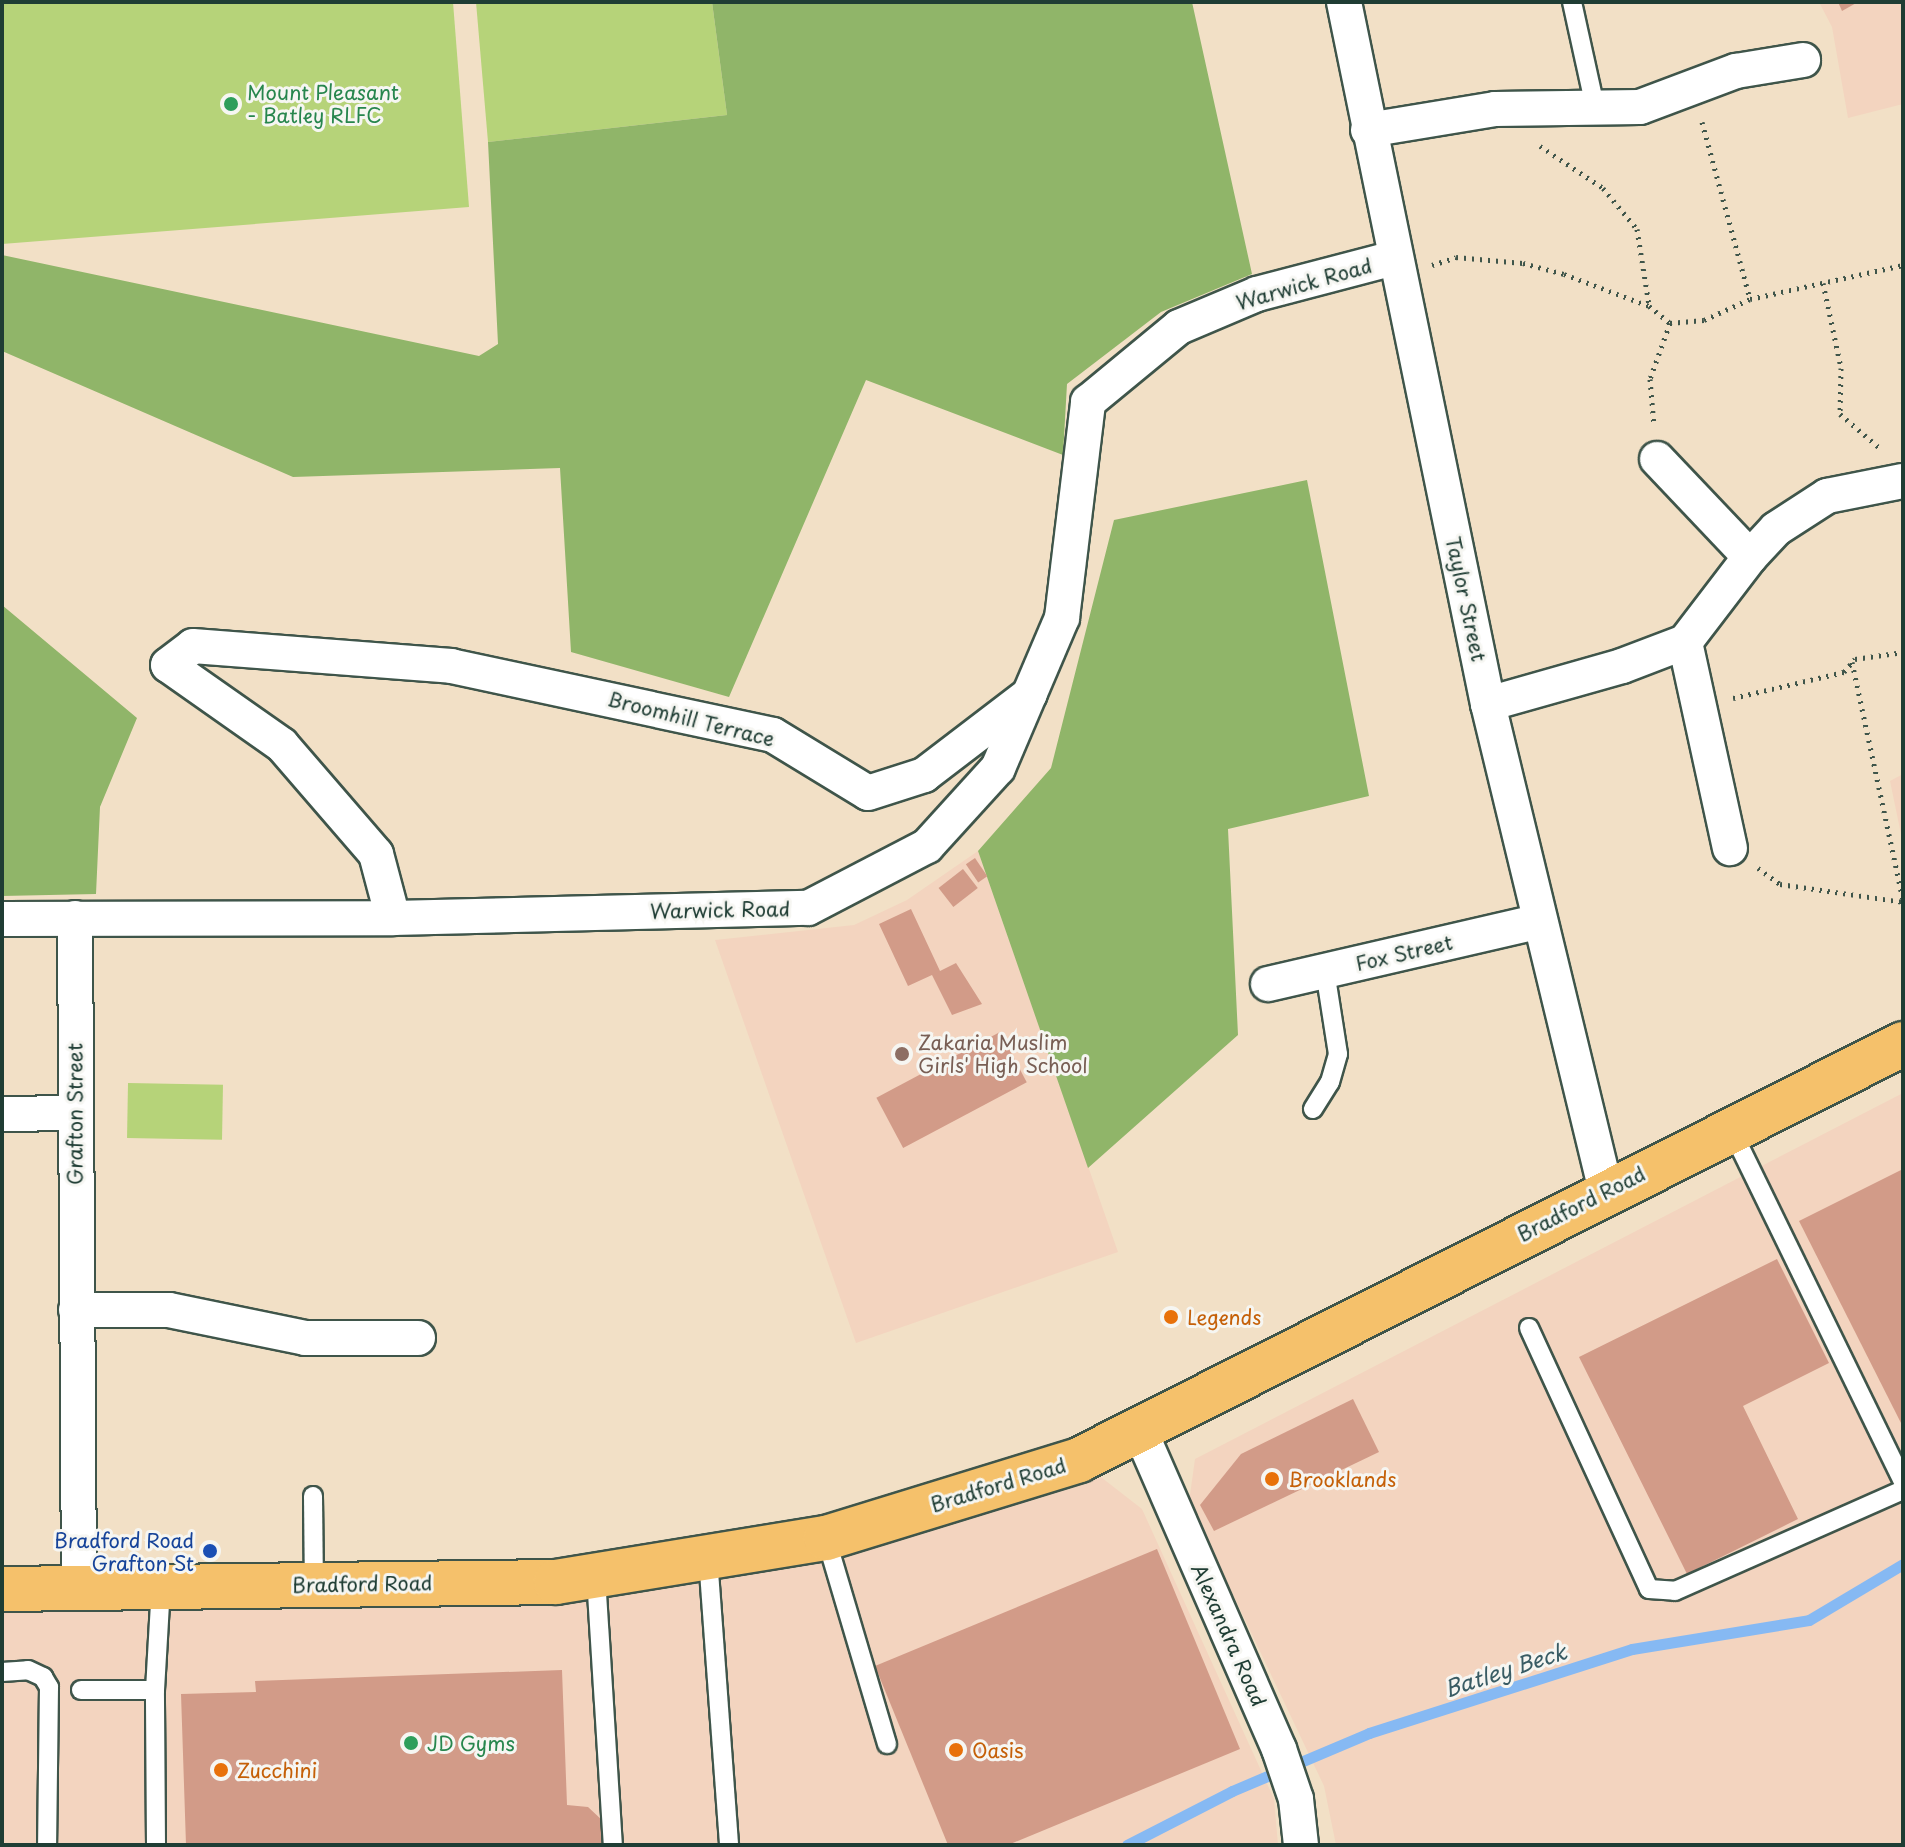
<!DOCTYPE html>
<style>
body{margin:0}
#map{position:relative;width:1905px;height:1847px;overflow:hidden;background:#f2e0c6;font-family:"Playpen Sans",sans-serif}
div>[style]{position:absolute}
[style*='--x']{left:calc(var(--x)*1px);top:calc(var(--y)*1px);width:calc(var(--w)*1px);rotate:calc(var(--a)*1deg)}
.built>*{inset:0;background:#f3d4bf}
.green>*{inset:0;background:#b6d379;transform-origin:0 0}
.forest>*{inset:0;background:#90b569}
.stream>*{height:11px;margin:-5.5px;padding:0 5.5px;transform-origin:5.5px;border-radius:5.5px;background:#86b9f3}
.building>*{inset:0;background:#d29b88;transform-origin:0 0}
.path>*{height:5px;margin-top:-2.5px;transform-origin:0;background:repeating-linear-gradient(90deg,#3f554a 0 2px,transparent 0 8px)}
.roads{filter:drop-shadow(2px 0 #3f554a) drop-shadow(-2px 0 #3f554a) drop-shadow(0 2px #3f554a) drop-shadow(0 -2px #3f554a)}
.service>*{height:18px;margin:-9px;padding:0 9px;transform-origin:9px;border-radius:9px;background:#fff}
.minor>*{height:34px;margin:-17px;padding:0 17px;transform-origin:17px;border-radius:17px;background:#fff}
.primary>*{height:44px;margin:-22px;padding:0 22px;transform-origin:22px;border-radius:22px;background:#f5c16b}
.dots>*{width:22px;height:22px;translate:-50% -50%;box-sizing:border-box;border:4px solid #f6f6f2;border-radius:50%}
span{translate:-50% -50%;white-space:nowrap;text-align:center;line-height:1.15;-webkit-text-stroke:6px #f6f6f2;paint-order:stroke}
.leisure-label{font-size:20px;color:#27864d}
.left{translate:0 -50%;text-align:left}
.street-label{font-size:20px;color:#1f3d34}
.education-label{font-size:20px;color:#785e54}
.food-label{font-size:20px;color:#c56008}
.transit-label{font-size:20px;color:#164399}
.right{translate:-100% -50%;text-align:right}
.water-label{font-size:22px;color:#395c64;font-style:italic}
.frame{position:absolute;inset:0;border:4px solid #1f3d34;pointer-events:none}
</style>
<div id="map">
<div class="built">
<div style="clip-path:polygon(1819px 2px,1903px 2px,1903px 104px,1848px 118px,1832px 27px)"></div>
<div style="clip-path:polygon(1903px 774px,1903px 844px,1890px 781px)"></div>
<div style="clip-path:polygon(978px 851px,1118px 1252px,856px 1343px,715px 940px,854px 925px,907px 900px)"></div>
<div style="clip-path:polygon(1903px 1093px,1903px 1845px,1336px 1845px,1324px 1786px,1189px 1502px,1195px 1459px)"></div>
<div style="clip-path:polygon(1079px 1460px,1142px 1509px,1274px 1799px,1278px 1845px,2px 1845px,2px 1588px,219px 1586px,826px 1538px)"></div>
</div>
<div class="green">
<div style="clip-path:polygon(2px 2px,453px 2px,469px 207px,2px 244px)"></div>
<div style="clip-path:polygon(476px 2px,712px 2px,727px 115px,488px 142px)"></div>
<div style="left:128px;top:1083px;width:95px;height:55px;rotate:1deg"></div>
</div>
<div class="forest">
<div style="clip-path:polygon(712px 2px,1192px 2px,1252px 274px,1161px 312px,1067px 384px,1063px 455px,866px 380px,729px 697px,571px 652px,560px 468px,293px 477px,2px 351px,2px 255px,479px 356px,498px 344px,488px 142px,727px 115px)"></div>
<div style="clip-path:polygon(1307px 480px,1369px 796px,1228px 829px,1238px 1035px,1088px 1168px,978px 851px,1051px 768px,1114px 520px)"></div>
<div style="clip-path:polygon(2px 605px,137px 718px,100px 807px,96px 894px,2px 896px)"></div>
</div>
<div class="stream">
<div style="--x:1127;--y:1845;--w:118;--a:-27.2"></div>
<div style="--x:1232;--y:1791;--w:149;--a:-22.9"></div>
<div style="--x:1369;--y:1733;--w:276;--a:-17.7"></div>
<div style="--x:1632;--y:1649;--w:179;--a:-9.3"></div>
<div style="--x:1809;--y:1620;--w:109;--a:-30.8"></div>
</div>
<div class="building">
<div style="clip-path:polygon(1838px 2px,1858px 2px,1842px 11px)"></div>
<div style="left:975px;top:858px;width:22px;height:11px;rotate:56deg"></div>
<div style="left:963px;top:869px;width:24px;height:31px;rotate:52deg"></div>
<div style="clip-path:polygon(911px 909px,940px 971px,956px 963px,982px 1004px,952px 1015px,932px 975px,908px 986px,879px 924px)"></div>
<div style="left:1000px;top:1032px;width:57px;height:140px;rotate:62deg"></div>
<div style="clip-path:polygon(1903px 1169px,1903px 1427px,1799px 1221px)"></div>
<div style="clip-path:polygon(1777px 1259px,1829px 1363px,1743px 1406px,1798px 1519px,1687px 1574px,1579px 1357px)"></div>
<div style="clip-path:polygon(1353px 1399px,1379px 1452px,1214px 1531px,1200px 1505px,1241px 1454px)"></div>
<div style="clip-path:polygon(1157px 1549px,1240px 1749px,1008px 1845px,948px 1845px,875px 1666px)"></div>
<div style="clip-path:polygon(562px 1670px,567px 1805px,588px 1807px,603px 1821px,605px 1845px,186px 1845px,181px 1694px,256px 1692px,255px 1681px)"></div>
</div>
<div class="path">
<div style="--x:1702;--y:122;--w:183;--a:74.8"></div>
<div style="--x:1540;--y:146;--w:76;--a:33.7"></div>
<div style="--x:1603;--y:188;--w:53;--a:50.3"></div>
<div style="--x:1637;--y:229;--w:77;--a:81"></div>
<div style="--x:1432;--y:265;--w:25;--a:-18"></div>
<div style="--x:1456;--y:257;--w:67;--a:5.1"></div>
<div style="--x:1523;--y:263;--w:42;--a:15"></div>
<div style="--x:1564;--y:274;--w:91;--a:20.6"></div>
<div style="--x:1649;--y:306;--w:27;--a:39"></div>
<div style="--x:1670;--y:323;--w:59;--a:109.7"></div>
<div style="--x:1650;--y:379;--w:47;--a:85.1"></div>
<div style="--x:1823;--y:283;--w:87;--a:78"></div>
<div style="--x:1841;--y:368;--w:46;--a:91.2"></div>
<div style="--x:1840;--y:414;--w:54;--a:40.5"></div>
<div style="--x:1670;--y:323;--w:34;--a:-5"></div>
<div style="--x:1704;--y:320;--w:51;--a:-24.5"></div>
<div style="--x:1750;--y:299;--w:157;--a:-12.5"></div>
<div style="--x:1852;--y:662;--w:242;--a:77.9"></div>
<div style="--x:1733;--y:698;--w:114;--a:-13.2"></div>
<div style="--x:1844;--y:672;--w:17;--a:-50"></div>
<div style="--x:1855;--y:659;--w:49;--a:-8.3"></div>
<div style="--x:1758;--y:868;--w:27;--a:36"></div>
<div style="--x:1780;--y:884;--w:124;--a:8.3"></div>
</div>
<div class="roads">
<div class="service">
<div style="--x:1572;--y:2;--w:107;--a:77.6"></div>
<div style="--x:1313;--y:1109;--w:32;--a:-58"></div>
<div style="--x:1330;--y:1082;--w:29;--a:-74"></div>
<div style="--x:1338;--y:1054;--w:84;--a:-98.9"></div>
<div style="--x:1731;--y:1129;--w:392;--a:64"></div>
<div style="--x:1529;--y:1328;--w:287;--a:65.3"></div>
<div style="--x:1649;--y:1589;--w:26;--a:4"></div>
<div style="--x:1675;--y:1591;--w:249;--a:-23.9"></div>
<div style="--x:313;--y:1496;--w:89;--a:89.4"></div>
<div style="--x:826;--y:1538;--w:215;--a:73.5"></div>
<div style="--x:708;--y:1558;--w:288;--a:85.8"></div>
<div style="--x:596;--y:1577;--w:269;--a:86.4"></div>
<div style="--x:2;--y:1672;--w:26;--a:-4"></div>
<div style="--x:28;--y:1670;--w:17;--a:25"></div>
<div style="--x:43;--y:1677;--w:12;--a:59"></div>
<div style="--x:49;--y:1687;--w:158;--a:90.7"></div>
<div style="--x:81;--y:1690;--w:74;--a:0"></div>
<div style="--x:156;--y:1845;--w:155;--a:-90.4"></div>
<div style="--x:155;--y:1690;--w:104;--a:-86.7"></div>
</div>
<div class="minor">
<div style="--x:1344;--y:2;--w:717;--a:78.41"></div>
<div style="--x:1488;--y:704;--w:501;--a:76.38"></div>
<div style="--x:1368;--y:130;--w:129;--a:-9.4"></div>
<div style="--x:1495;--y:109;--w:145;--a:-0.8"></div>
<div style="--x:1640;--y:107;--w:103;--a:-20.6"></div>
<div style="--x:1736;--y:71;--w:68;--a:-9.3"></div>
<div style="--x:1657;--y:459;--w:135;--a:46.5"></div>
<div style="--x:1685;--y:642;--w:211;--a:77.7"></div>
<div style="--x:1488;--y:704;--w:139;--a:-15.8"></div>
<div style="--x:1622;--y:666;--w:67;--a:-20.9"></div>
<div style="--x:1685;--y:642;--w:107;--a:-52.6"></div>
<div style="--x:1750;--y:557;--w:38;--a:-47"></div>
<div style="--x:1776;--y:529;--w:61;--a:-32.9"></div>
<div style="--x:1827;--y:496;--w:77;--a:-11.2"></div>
<div style="--x:75;--y:918;--w:671;--a:89.66"></div>
<div style="--x:393;--y:918;--w:66;--a:-104.9"></div>
<div style="--x:376;--y:854;--w:144;--a:-130.8"></div>
<div style="--x:282;--y:745;--w:139;--a:-144.9"></div>
<div style="--x:168;--y:665;--w:31;--a:-37"></div>
<div style="--x:193;--y:646;--w:259;--a:4.4"></div>
<div style="--x:451;--y:666;--w:329;--a:12.1"></div>
<div style="--x:773;--y:735;--w:111;--a:31.4"></div>
<div style="--x:868;--y:793;--w:59;--a:-17.8"></div>
<div style="--x:924;--y:775;--w:133;--a:-37.4"></div>
<div style="--x:2;--y:919;--w:391;--a:-0.1"></div>
<div style="--x:393;--y:918;--w:415;--a:-1.4"></div>
<div style="--x:808;--y:908;--w:134;--a:-27.5"></div>
<div style="--x:927;--y:846;--w:105;--a:-47.7"></div>
<div style="--x:998;--y:768;--w:163;--a:-66.9"></div>
<div style="--x:1062;--y:618;--w:218;--a:-83.1"></div>
<div style="--x:1088;--y:402;--w:118;--a:-39.5"></div>
<div style="--x:1179;--y:327;--w:85;--a:-22.9"></div>
<div style="--x:1257;--y:294;--w:142;--a:-14.7"></div>
<div style="--x:1268;--y:984;--w:279;--a:-13"></div>
<div style="--x:2;--y:1114;--w:72;--a:-0.8"></div>
<div style="--x:76;--y:1310;--w:93;--a:0"></div>
<div style="--x:169;--y:1310;--w:139;--a:11.6"></div>
<div style="--x:305;--y:1338;--w:113;--a:0"></div>
<div style="--x:1140;--y:1431;--w:347;--a:66.4"></div>
<div style="--x:1279;--y:1749;--w:53;--a:71.2"></div>
<div style="--x:1296;--y:1799;--w:46;--a:83.8"></div>
</div>
<div class="primary">
<div style="--x:2;--y:1589;--w:554;--a:-0.72"></div>
<div style="--x:556;--y:1582;--w:274;--a:-9.3"></div>
<div style="--x:826;--y:1538;--w:265;--a:-17.1"></div>
<div style="--x:1079;--y:1460;--w:923;--a:-26.79"></div>
</div>
</div>
<div class="dots">
<div style="left:231px;top:104px;background:#2e9e5b"></div>
<div style="left:902px;top:1054px;background:#8d6e63"></div>
<div style="left:1171px;top:1317px;background:#e8710a"></div>
<div style="left:1272px;top:1479px;background:#e8710a"></div>
<div style="left:210px;top:1551px;background:#1a4fb4"></div>
<div style="left:411px;top:1743px;background:#2e9e5b"></div>
<div style="left:956px;top:1750px;background:#e8710a"></div>
<div style="left:221px;top:1770px;background:#e8710a"></div>
</div>
<div class="leisure-label">
<span class="left" style="left:247px;top:104px">Mount Pleasant<br>- Batley RLFC</span>
<span class="left" style="left:427px;top:1743px">JD Gyms</span>
</div>
<div class="street-label">
<span style="left:1304px;top:284px;rotate:-16deg">Warwick Road</span>
<span style="left:1466px;top:599px;rotate:78deg">Taylor Street</span>
<span style="left:691px;top:719px;rotate:14deg">Broomhill Terrace</span>
<span style="left:720px;top:910px;rotate:-1deg">Warwick Road</span>
<span style="left:1404px;top:953px;rotate:-13deg">Fox Street</span>
<span style="left:75px;top:1114px;rotate:-90deg">Grafton Street</span>
<span style="left:1581px;top:1204px;rotate:-27deg">Bradford Road</span>
<span style="left:998px;top:1485px;rotate:-17deg">Bradford Road</span>
<span style="left:362px;top:1584px;rotate:-1deg">Bradford Road</span>
<span style="left:1229px;top:1635px;rotate:66deg">Alexandra Road</span>
</div>
<div class="education-label">
<span class="left" style="left:918px;top:1054px">Zakaria Muslim<br>Girls' High School</span>
</div>
<div class="food-label">
<span class="left" style="left:1187px;top:1317px">Legends</span>
<span class="left" style="left:1288px;top:1479px">Brooklands</span>
<span class="left" style="left:972px;top:1750px">Oasis</span>
<span class="left" style="left:237px;top:1770px">Zucchini</span>
</div>
<div class="transit-label">
<span class="right" style="left:194px;top:1552px">Bradford Road<br>Grafton St</span>
</div>
<div class="water-label">
<span style="left:1505px;top:1669px;rotate:-18deg">Batley Beck</span>
</div>
<div class="frame"></div>
</div>
